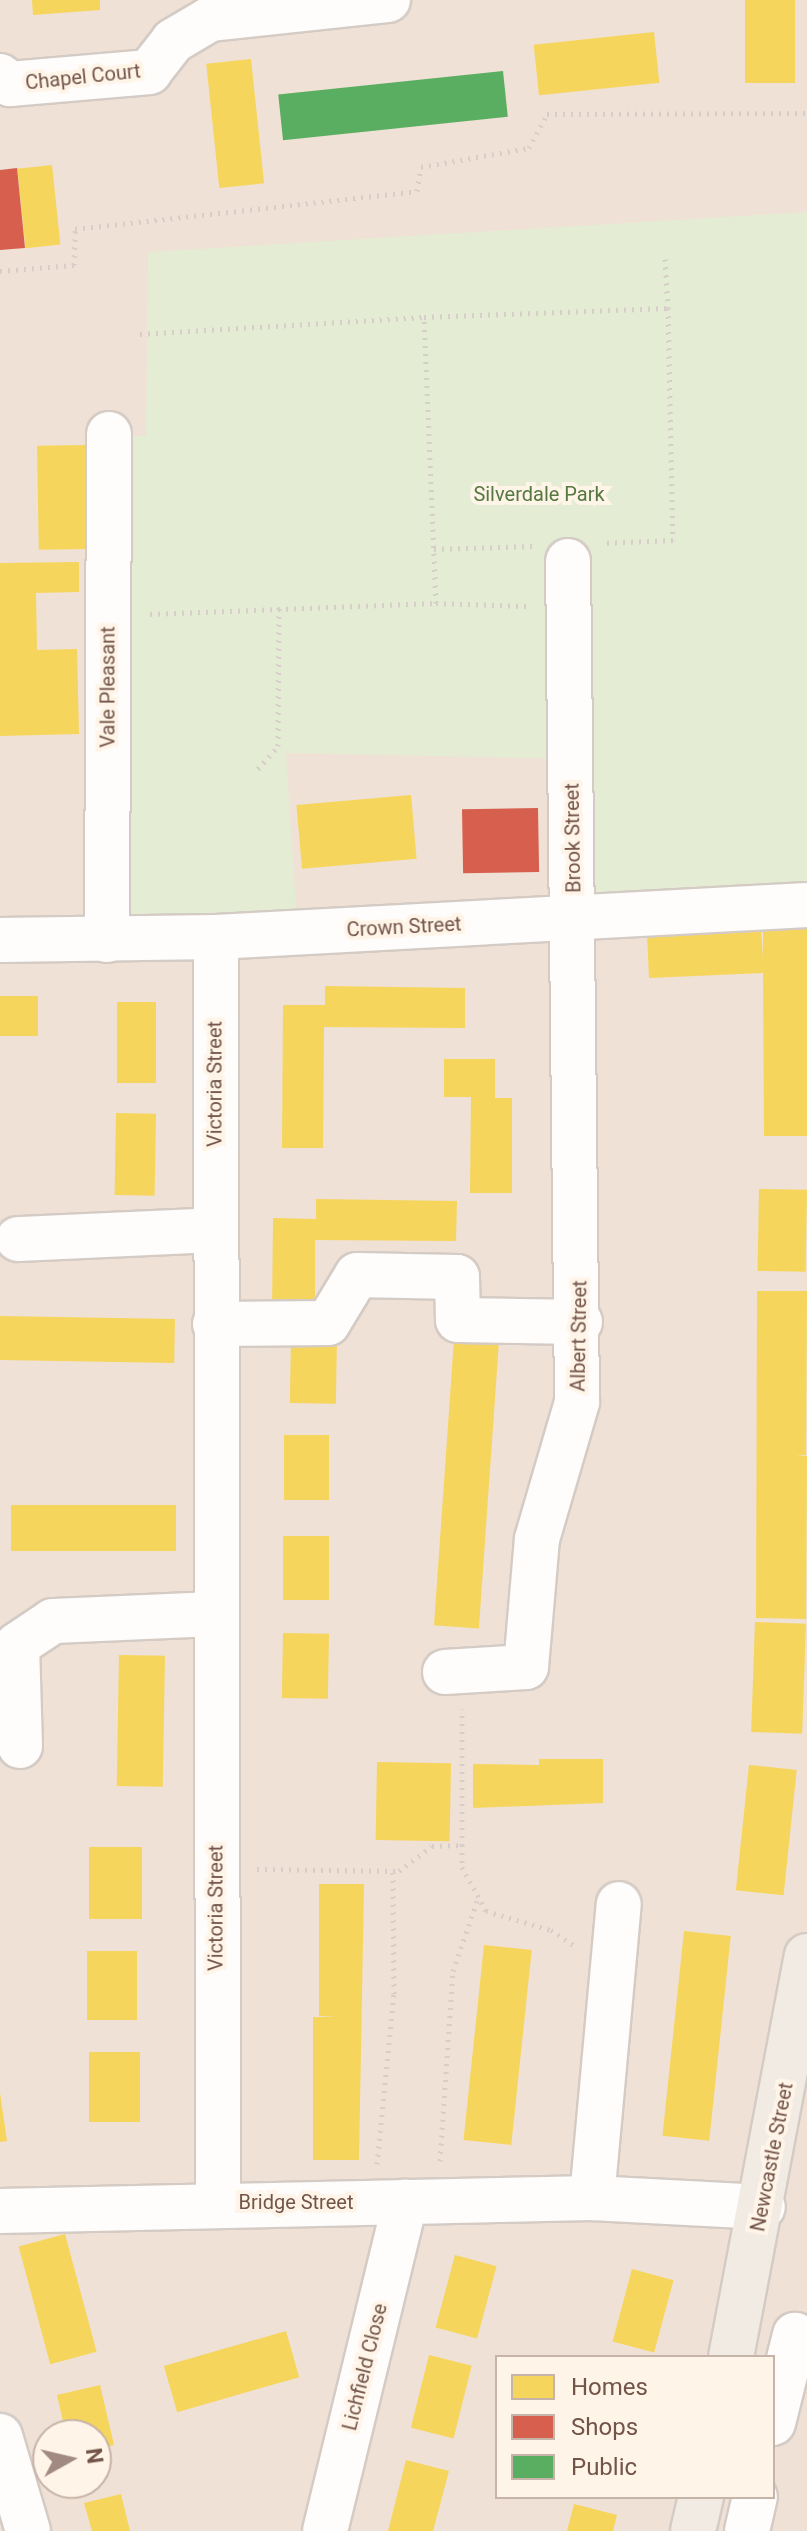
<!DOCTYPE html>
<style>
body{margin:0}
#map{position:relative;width:807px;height:2531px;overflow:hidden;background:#f6efe8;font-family:Roboto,sans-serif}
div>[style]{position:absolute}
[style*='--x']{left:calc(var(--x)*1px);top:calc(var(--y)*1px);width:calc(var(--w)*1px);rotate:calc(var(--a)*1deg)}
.residential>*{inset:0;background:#efe1d5}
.green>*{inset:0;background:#e4ecd3}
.homes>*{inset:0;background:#f6d55c;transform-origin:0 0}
.shops>*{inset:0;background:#d6604d;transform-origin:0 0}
.public>*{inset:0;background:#5aae61;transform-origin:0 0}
.path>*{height:5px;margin-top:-2.5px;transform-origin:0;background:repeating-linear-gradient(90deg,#d7cec9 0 2px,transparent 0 8px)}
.roads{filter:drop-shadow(2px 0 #d4cbc5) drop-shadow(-2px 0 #d4cbc5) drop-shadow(0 2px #d4cbc5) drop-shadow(0 -2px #d4cbc5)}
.minor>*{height:44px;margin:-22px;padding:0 22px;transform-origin:22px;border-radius:22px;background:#fefdfc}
.major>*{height:44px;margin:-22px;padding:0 22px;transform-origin:22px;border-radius:22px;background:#f2ebe4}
span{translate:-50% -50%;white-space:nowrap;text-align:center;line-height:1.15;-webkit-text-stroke:8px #fff4e8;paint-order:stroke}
.street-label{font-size:20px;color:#735449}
.park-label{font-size:20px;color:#567841}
.legend{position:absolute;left:495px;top:2355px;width:280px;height:144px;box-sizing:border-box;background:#fff4e8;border:2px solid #c7b4a8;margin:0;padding:10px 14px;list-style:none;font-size:24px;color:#735449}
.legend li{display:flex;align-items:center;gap:16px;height:40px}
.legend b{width:40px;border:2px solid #c7b4a8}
.north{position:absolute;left:32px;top:2419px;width:80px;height:80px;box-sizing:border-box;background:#fff4e8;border:2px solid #c7b4a8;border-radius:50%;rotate:82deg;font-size:22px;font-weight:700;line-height:32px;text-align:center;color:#735449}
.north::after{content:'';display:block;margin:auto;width:28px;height:36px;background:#a18a81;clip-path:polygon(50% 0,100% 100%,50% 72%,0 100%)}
</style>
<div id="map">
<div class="residential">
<div style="clip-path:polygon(evenodd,0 0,807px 0,807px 2531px,0 2531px,0 0,497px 2357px,773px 2357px,773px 2497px,497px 2497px,497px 2357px,0 0,48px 2435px,96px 2435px,96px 2483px,48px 2483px,48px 2435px)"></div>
</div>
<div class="green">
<div style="clip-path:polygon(807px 212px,807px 895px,588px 901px,583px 759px,286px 753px,297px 921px,127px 926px,121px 438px,146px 435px,148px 252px)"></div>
</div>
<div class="homes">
<div style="clip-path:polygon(32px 0,100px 0,100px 10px,33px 15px)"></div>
<div style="left:745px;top:0;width:50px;height:83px"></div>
<div style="left:654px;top:32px;width:51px;height:121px;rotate:84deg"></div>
<div style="left:251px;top:59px;width:125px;height:45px;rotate:84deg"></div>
<div style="left:52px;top:165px;width:80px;height:35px;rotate:84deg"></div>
<div style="left:87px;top:445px;width:104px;height:50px;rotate:89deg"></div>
<div style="clip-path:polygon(79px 562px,79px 592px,36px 593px,37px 650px,77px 649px,79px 734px,0 736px,0 563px)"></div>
<div style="left:411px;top:795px;width:64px;height:115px;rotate:85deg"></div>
<div style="clip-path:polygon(763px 926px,807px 926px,807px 1136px,764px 1136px,763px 973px,649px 978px,647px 934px,761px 928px,763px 958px)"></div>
<div style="clip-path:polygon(325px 986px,465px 988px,465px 1028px,324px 1027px,323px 1148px,282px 1148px,283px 1005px,325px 1005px)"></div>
<div style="left:0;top:996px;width:38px;height:40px"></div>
<div style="left:117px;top:1002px;width:39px;height:81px"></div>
<div style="clip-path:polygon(444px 1059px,495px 1059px,495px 1098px,512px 1098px,512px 1193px,470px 1193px,471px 1097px,444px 1097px)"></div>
<div style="left:116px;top:1113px;width:40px;height:82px;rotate:1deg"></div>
<div style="left:759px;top:1189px;width:48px;height:82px;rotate:1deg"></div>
<div style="clip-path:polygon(316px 1199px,457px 1201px,456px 1241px,315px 1240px,315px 1313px,272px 1313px,273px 1218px,316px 1219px)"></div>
<div style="clip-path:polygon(757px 1291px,807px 1291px,806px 1455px,796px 1456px,807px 1456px,806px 1619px,756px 1618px)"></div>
<div style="left:0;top:1316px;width:175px;height:44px;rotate:1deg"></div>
<div style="left:455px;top:1325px;width:45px;height:301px;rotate:4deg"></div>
<div style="left:291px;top:1337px;width:46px;height:66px;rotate:1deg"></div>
<div style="left:329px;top:1435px;width:65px;height:45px;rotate:90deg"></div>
<div style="left:11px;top:1505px;width:165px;height:46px"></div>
<div style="left:329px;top:1536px;width:64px;height:46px;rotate:90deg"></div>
<div style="left:755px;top:1622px;width:51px;height:110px;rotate:2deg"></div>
<div style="left:283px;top:1633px;width:46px;height:65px;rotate:1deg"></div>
<div style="left:119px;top:1655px;width:46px;height:131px;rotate:1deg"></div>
<div style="clip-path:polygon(539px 1759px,603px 1759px,603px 1803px,473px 1808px,473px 1764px,539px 1765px)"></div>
<div style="left:377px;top:1762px;width:74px;height:78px;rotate:1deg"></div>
<div style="left:749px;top:1765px;width:48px;height:126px;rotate:6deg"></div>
<div style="left:89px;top:1847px;width:53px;height:72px"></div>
<div style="clip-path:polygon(319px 1884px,364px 1884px,359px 2160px,313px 2160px,313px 2017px,336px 2017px,319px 2016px)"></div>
<div style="left:684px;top:1931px;width:47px;height:206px;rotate:6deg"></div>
<div style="left:484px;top:1945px;width:48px;height:196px;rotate:6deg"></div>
<div style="left:87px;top:1951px;width:50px;height:69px"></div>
<div style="left:89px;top:2052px;width:51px;height:70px"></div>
<div style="clip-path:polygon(0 2093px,7px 2141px,0 2142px)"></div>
<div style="left:65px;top:2234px;width:122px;height:48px;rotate:75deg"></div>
<div style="left:455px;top:2255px;width:43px;height:75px;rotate:15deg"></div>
<div style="left:632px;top:2269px;width:43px;height:75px;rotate:15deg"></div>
<div style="left:286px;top:2331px;width:48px;height:127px;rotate:74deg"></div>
<div style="left:429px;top:2355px;width:44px;height:75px;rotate:14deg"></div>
<div style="clip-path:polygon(100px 2385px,114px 2445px,96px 2449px,96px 2435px,66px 2435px,57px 2395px)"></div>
<div style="clip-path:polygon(406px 2460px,449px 2471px,433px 2531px,388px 2531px)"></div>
<div style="clip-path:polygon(121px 2494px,130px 2531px,92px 2531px,84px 2503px)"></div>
<div style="clip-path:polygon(574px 2504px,617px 2515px,613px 2531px,567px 2531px)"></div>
</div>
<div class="shops">
<div style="clip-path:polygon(17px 168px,25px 248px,0 250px,0 170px)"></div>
<div style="left:538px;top:808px;width:64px;height:76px;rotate:89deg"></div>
</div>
<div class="public">
<div style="left:503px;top:71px;width:46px;height:226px;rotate:84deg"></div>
</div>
<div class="path">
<div style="--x:665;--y:259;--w:49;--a:86.5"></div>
<div style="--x:0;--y:271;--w:74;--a:-4.6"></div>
<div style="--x:74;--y:265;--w:36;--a:-88"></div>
<div style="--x:75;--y:229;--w:344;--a:-6.3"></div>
<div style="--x:417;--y:191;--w:24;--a:-81"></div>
<div style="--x:421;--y:167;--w:110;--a:-10"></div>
<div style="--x:529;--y:148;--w:38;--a:-62"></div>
<div style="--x:547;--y:114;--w:260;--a:-0.2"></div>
<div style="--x:140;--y:334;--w:285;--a:-3.4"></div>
<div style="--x:434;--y:549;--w:99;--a:-1.7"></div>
<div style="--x:436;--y:603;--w:91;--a:1.9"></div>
<div style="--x:150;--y:614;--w:286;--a:-2.2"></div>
<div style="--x:436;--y:603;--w:286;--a:-92.4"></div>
<div style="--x:424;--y:317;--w:244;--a:-2.1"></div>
<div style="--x:668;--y:308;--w:232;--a:88.8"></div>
<div style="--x:673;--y:540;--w:70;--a:177.5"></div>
<div style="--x:258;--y:769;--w:30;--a:-49"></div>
<div style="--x:278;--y:746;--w:139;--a:-89.6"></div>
<div style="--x:462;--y:1845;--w:22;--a:90"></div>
<div style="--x:462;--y:1867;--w:50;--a:61.4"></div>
<div style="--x:486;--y:1911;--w:68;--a:16.3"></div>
<div style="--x:551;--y:1930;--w:29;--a:34"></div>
<div style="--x:257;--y:1869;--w:142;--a:0.8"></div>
<div style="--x:399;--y:1871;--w:41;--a:-37.1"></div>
<div style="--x:432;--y:1846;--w:30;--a:-2"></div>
<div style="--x:462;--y:1845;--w:136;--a:-90"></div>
<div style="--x:440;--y:2161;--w:190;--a:-86.1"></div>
<div style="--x:453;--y:1971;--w:77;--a:-71.1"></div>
<div style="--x:377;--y:2164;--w:171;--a:-84.3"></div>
<div style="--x:394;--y:1994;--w:123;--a:-90.5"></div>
</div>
<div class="roads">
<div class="minor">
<div style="--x:0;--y:76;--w:13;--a:39"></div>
<div style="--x:10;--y:84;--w:140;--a:-4.9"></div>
<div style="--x:149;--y:72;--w:39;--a:-52"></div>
<div style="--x:173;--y:41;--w:43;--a:-30.7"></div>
<div style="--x:210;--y:19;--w:179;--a:-6.1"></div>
<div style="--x:216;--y:937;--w:1265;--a:89.91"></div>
<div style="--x:0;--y:940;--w:216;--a:-0.8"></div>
<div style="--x:216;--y:937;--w:592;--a:-3.1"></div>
<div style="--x:107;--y:940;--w:506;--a:-89.77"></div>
<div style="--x:18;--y:1239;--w:196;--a:-2.6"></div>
<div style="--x:215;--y:1324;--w:113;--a:-0.5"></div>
<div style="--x:328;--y:1323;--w:56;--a:-58.9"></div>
<div style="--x:357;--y:1275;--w:100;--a:1.1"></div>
<div style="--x:457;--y:1277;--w:43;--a:88.7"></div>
<div style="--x:458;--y:1320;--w:122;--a:0.9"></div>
<div style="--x:445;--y:1672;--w:81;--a:-3.5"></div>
<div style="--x:526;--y:1667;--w:128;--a:-85.1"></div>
<div style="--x:537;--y:1539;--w:143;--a:-73.7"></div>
<div style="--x:577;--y:1402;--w:841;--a:-90.61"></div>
<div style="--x:20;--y:1746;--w:101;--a:-91.7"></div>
<div style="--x:17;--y:1645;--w:43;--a:-33.7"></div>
<div style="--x:53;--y:1621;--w:162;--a:-2.5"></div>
<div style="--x:592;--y:2198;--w:295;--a:-84.8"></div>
<div style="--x:0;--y:2211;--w:592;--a:-1.26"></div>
<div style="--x:592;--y:2198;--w:171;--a:3"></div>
<div style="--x:773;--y:2423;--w:91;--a:-76"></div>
<div style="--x:0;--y:2436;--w:99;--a:73.6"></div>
<div style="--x:325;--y:2531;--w:339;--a:-76.3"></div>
<div style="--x:747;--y:2531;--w:35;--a:-77"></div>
</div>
<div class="major">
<div style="--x:731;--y:2357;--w:408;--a:-79.3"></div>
<div style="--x:693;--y:2531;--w:35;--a:-77"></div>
</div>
</div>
<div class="street-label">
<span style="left:83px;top:77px;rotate:-6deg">Chapel Court</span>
<span style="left:108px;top:687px;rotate:-90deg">Vale Pleasant</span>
<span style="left:573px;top:838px;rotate:-91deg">Brook Street</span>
<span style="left:404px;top:927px;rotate:-3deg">Crown Street</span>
<span style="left:215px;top:1084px;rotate:-90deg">Victoria Street</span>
<span style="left:579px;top:1336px;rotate:-89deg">Albert Street</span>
<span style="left:216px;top:1908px;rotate:-90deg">Victoria Street</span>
<span style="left:772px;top:2157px;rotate:-79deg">Newcastle Street</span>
<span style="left:296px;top:2202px">Bridge Street</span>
<span style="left:365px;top:2367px;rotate:-76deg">Lichfield Close</span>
</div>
<div class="park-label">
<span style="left:539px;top:494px">Silverdale Park</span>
</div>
<ul class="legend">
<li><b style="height:22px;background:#f6d55c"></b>Homes</li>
<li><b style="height:22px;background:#d6604d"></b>Shops</li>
<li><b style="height:22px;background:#5aae61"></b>Public</li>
</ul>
<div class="north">N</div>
</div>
